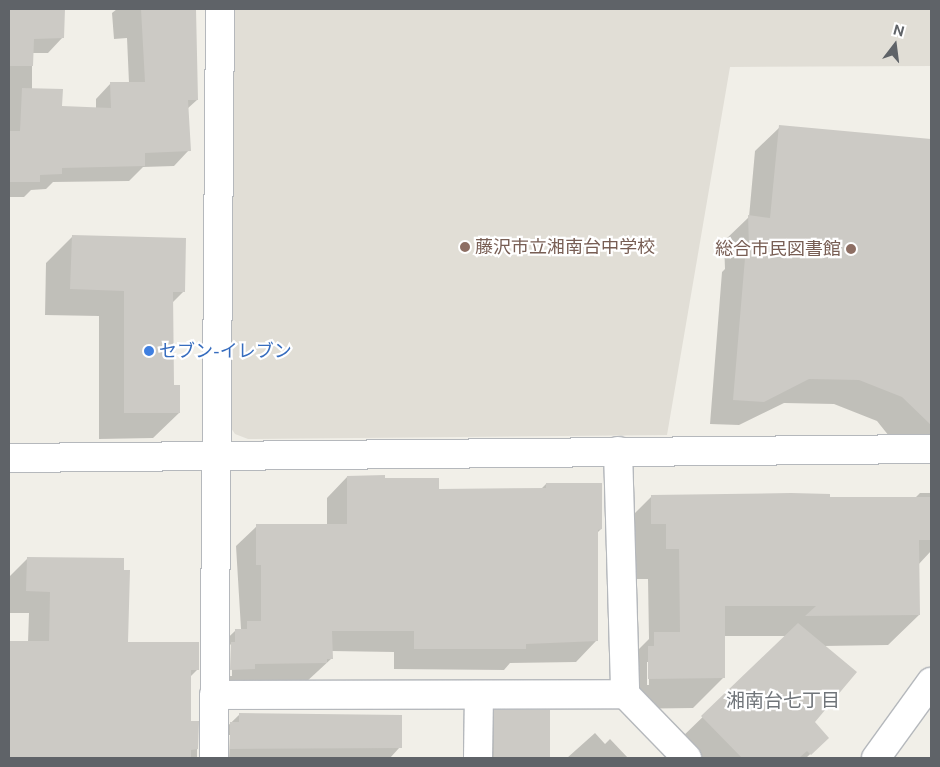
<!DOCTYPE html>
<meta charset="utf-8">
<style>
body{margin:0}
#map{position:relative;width:940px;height:767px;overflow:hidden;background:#f1efe8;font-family:"Public Sans","Noto Sans JP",sans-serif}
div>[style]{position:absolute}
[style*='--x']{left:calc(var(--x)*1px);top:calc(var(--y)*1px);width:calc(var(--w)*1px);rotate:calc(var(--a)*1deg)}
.education>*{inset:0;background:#e1ded6}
.shadow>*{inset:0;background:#0003}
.building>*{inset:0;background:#cccac5;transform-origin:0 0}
.roads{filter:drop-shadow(1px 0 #b5b8bc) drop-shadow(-1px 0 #b5b8bc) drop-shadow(0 1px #b5b8bc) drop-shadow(0 -1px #b5b8bc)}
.minor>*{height:28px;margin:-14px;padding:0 14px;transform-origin:14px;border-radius:14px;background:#fff}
.tertiary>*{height:28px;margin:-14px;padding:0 14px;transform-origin:14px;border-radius:14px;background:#fff}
.dots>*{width:14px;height:14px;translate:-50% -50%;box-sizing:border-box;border:2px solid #fff;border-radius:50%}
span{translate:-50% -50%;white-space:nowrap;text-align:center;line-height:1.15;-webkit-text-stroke:4.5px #fff;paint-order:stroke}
.education-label{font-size:18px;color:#785e54}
.left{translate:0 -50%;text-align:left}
.right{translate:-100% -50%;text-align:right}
.shop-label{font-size:18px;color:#366cbe}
.neighbourhood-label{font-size:19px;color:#70757a}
.frame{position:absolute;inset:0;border:10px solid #5f6368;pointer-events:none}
.north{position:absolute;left:870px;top:20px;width:50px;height:50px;-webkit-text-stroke:4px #fff;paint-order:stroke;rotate:15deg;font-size:14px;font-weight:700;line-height:20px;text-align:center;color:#5f6368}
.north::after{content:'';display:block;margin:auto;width:18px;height:22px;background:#5f6368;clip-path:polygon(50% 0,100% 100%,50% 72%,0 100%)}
</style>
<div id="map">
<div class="education">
<div style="clip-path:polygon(231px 9px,931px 9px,931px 66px,730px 67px,667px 435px,248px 439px,235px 434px,231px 428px)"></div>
</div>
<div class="shadow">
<div style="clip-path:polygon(9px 9px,64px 9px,63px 37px,48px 53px,32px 53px,32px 89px,61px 108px,96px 108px,96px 99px,111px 83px,129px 83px,127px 38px,114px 39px,112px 13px,117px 9px,195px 9px,197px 100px,187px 109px,189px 150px,174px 166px,143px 167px,129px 181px,53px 182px,46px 189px,31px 190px,24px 197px,9px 197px)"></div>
<div style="clip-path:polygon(780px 127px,931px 141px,931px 437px,893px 441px,877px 421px,834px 404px,784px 403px,739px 425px,710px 424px,722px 272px,725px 269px,724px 241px,749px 217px,755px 151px)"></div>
<div style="clip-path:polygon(72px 237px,184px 291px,172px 303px,173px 387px,179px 413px,153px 438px,99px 439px,99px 316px,45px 315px,46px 263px)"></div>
<div style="clip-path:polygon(evenodd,347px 477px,438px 490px,541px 489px,546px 484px,601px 529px,596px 534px,596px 641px,576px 662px,510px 663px,504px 670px,394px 669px,394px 652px,331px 651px,331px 659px,305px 683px,210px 690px,214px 651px,235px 631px,241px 629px,236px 546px,257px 526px,327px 525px,327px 498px,347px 477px,232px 643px,232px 676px,229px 676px,229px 646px,232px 643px)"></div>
<div style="clip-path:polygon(evenodd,920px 493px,931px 493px,931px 551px,918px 565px,919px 615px,888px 645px,824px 646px,813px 723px,827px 738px,806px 758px,695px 758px,678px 741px,786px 636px,724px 636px,724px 677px,693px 708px,618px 709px,618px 678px,624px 664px,649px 639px,648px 579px,636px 579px,635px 554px,621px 554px,621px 527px,652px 496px,915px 498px,920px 493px,647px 662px,649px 662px,649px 685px,647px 685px,647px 662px)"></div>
<div style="clip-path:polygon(28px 558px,127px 643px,198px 669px,190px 677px,190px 722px,197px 722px,197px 758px,9px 758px,9px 642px,28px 642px,29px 613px,9px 613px,9px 577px)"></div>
<div style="clip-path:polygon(495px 711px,549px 711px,549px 758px,472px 758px,473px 733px)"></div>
<div style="clip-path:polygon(239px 715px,400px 747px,390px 758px,229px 758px,230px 735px,228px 735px,227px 758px,208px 745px)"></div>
<div style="clip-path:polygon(595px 733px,605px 744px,610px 739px,628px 758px,567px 758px)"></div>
<div style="clip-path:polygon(462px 757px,462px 758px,418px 758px)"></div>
</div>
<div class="building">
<div style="clip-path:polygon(9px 9px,65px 9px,64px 38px,34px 39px,33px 66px,9px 66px)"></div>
<div style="clip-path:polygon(141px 9px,196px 9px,198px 100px,188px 100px,191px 151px,145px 153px,145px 166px,62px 168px,62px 174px,40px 175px,40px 182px,9px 182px,9px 131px,20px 131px,22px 88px,63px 89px,62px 106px,111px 108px,110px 82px,145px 82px)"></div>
<div style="clip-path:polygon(779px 125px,931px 139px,931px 425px,902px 397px,859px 380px,809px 379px,764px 402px,733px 400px,746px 246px,749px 247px,748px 215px,770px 218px)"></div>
<div style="clip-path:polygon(72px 235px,186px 238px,185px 292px,173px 292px,174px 385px,180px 385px,180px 413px,124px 413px,124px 291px,70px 289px)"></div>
<div style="clip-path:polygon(385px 475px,385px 478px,439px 478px,439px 489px,546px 488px,546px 483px,602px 483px,602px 529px,598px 530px,598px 641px,526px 644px,526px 649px,414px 649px,414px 631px,332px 631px,333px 659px,327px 659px,327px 663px,255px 664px,255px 669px,230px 670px,231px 642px,235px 642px,235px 629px,247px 629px,247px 621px,261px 621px,261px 565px,256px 565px,256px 524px,347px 524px,347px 476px)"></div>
<div style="clip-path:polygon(791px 493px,830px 494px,830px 497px,931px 497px,931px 540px,919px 540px,920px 615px,805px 616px,816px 606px,725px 606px,725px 678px,648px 679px,648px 646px,654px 646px,654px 632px,680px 632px,679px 549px,666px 549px,666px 524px,651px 524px,651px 495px)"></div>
<div style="clip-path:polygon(27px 557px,124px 558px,124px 570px,130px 570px,128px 642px,199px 642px,199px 670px,191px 670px,191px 721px,199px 721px,198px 749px,191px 750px,191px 758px,9px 758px,9px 641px,49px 641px,50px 592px,26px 591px)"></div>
<div style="clip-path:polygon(798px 623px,857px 672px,815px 722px,829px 738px,811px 755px,807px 751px,799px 758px,742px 758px,701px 716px)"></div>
<div style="left:494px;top:710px;width:56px;height:48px"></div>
<div style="clip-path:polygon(239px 713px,402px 715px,402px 748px,230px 749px,230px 722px,239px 722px)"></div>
</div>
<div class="roads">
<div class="minor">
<div style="--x:618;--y:451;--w:243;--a:88.3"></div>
<div style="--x:9;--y:458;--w:922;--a:-0.56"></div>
<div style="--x:214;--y:695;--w:411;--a:-0.1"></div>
<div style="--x:625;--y:694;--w:89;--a:45.9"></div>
<div style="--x:214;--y:758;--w:749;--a:-89.54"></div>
<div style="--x:478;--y:758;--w:63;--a:-89.1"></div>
</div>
<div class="tertiary">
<div style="--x:876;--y:758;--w:94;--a:-54.1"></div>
</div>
</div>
<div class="dots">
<div style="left:465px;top:247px;background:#8d6e63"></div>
<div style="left:851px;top:249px;background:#8d6e63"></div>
<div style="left:149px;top:351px;background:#3f7fe0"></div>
</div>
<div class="education-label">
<span class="left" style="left:475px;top:247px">藤沢市立湘南台中学校</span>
<span class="right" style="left:841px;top:249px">総合市民図書館</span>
</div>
<div class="shop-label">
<span class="left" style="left:159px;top:351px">セブン-イレブン</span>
</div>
<div class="neighbourhood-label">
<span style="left:783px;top:701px">湘南台七丁目</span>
</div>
<div class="frame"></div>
<div class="north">N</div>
</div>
